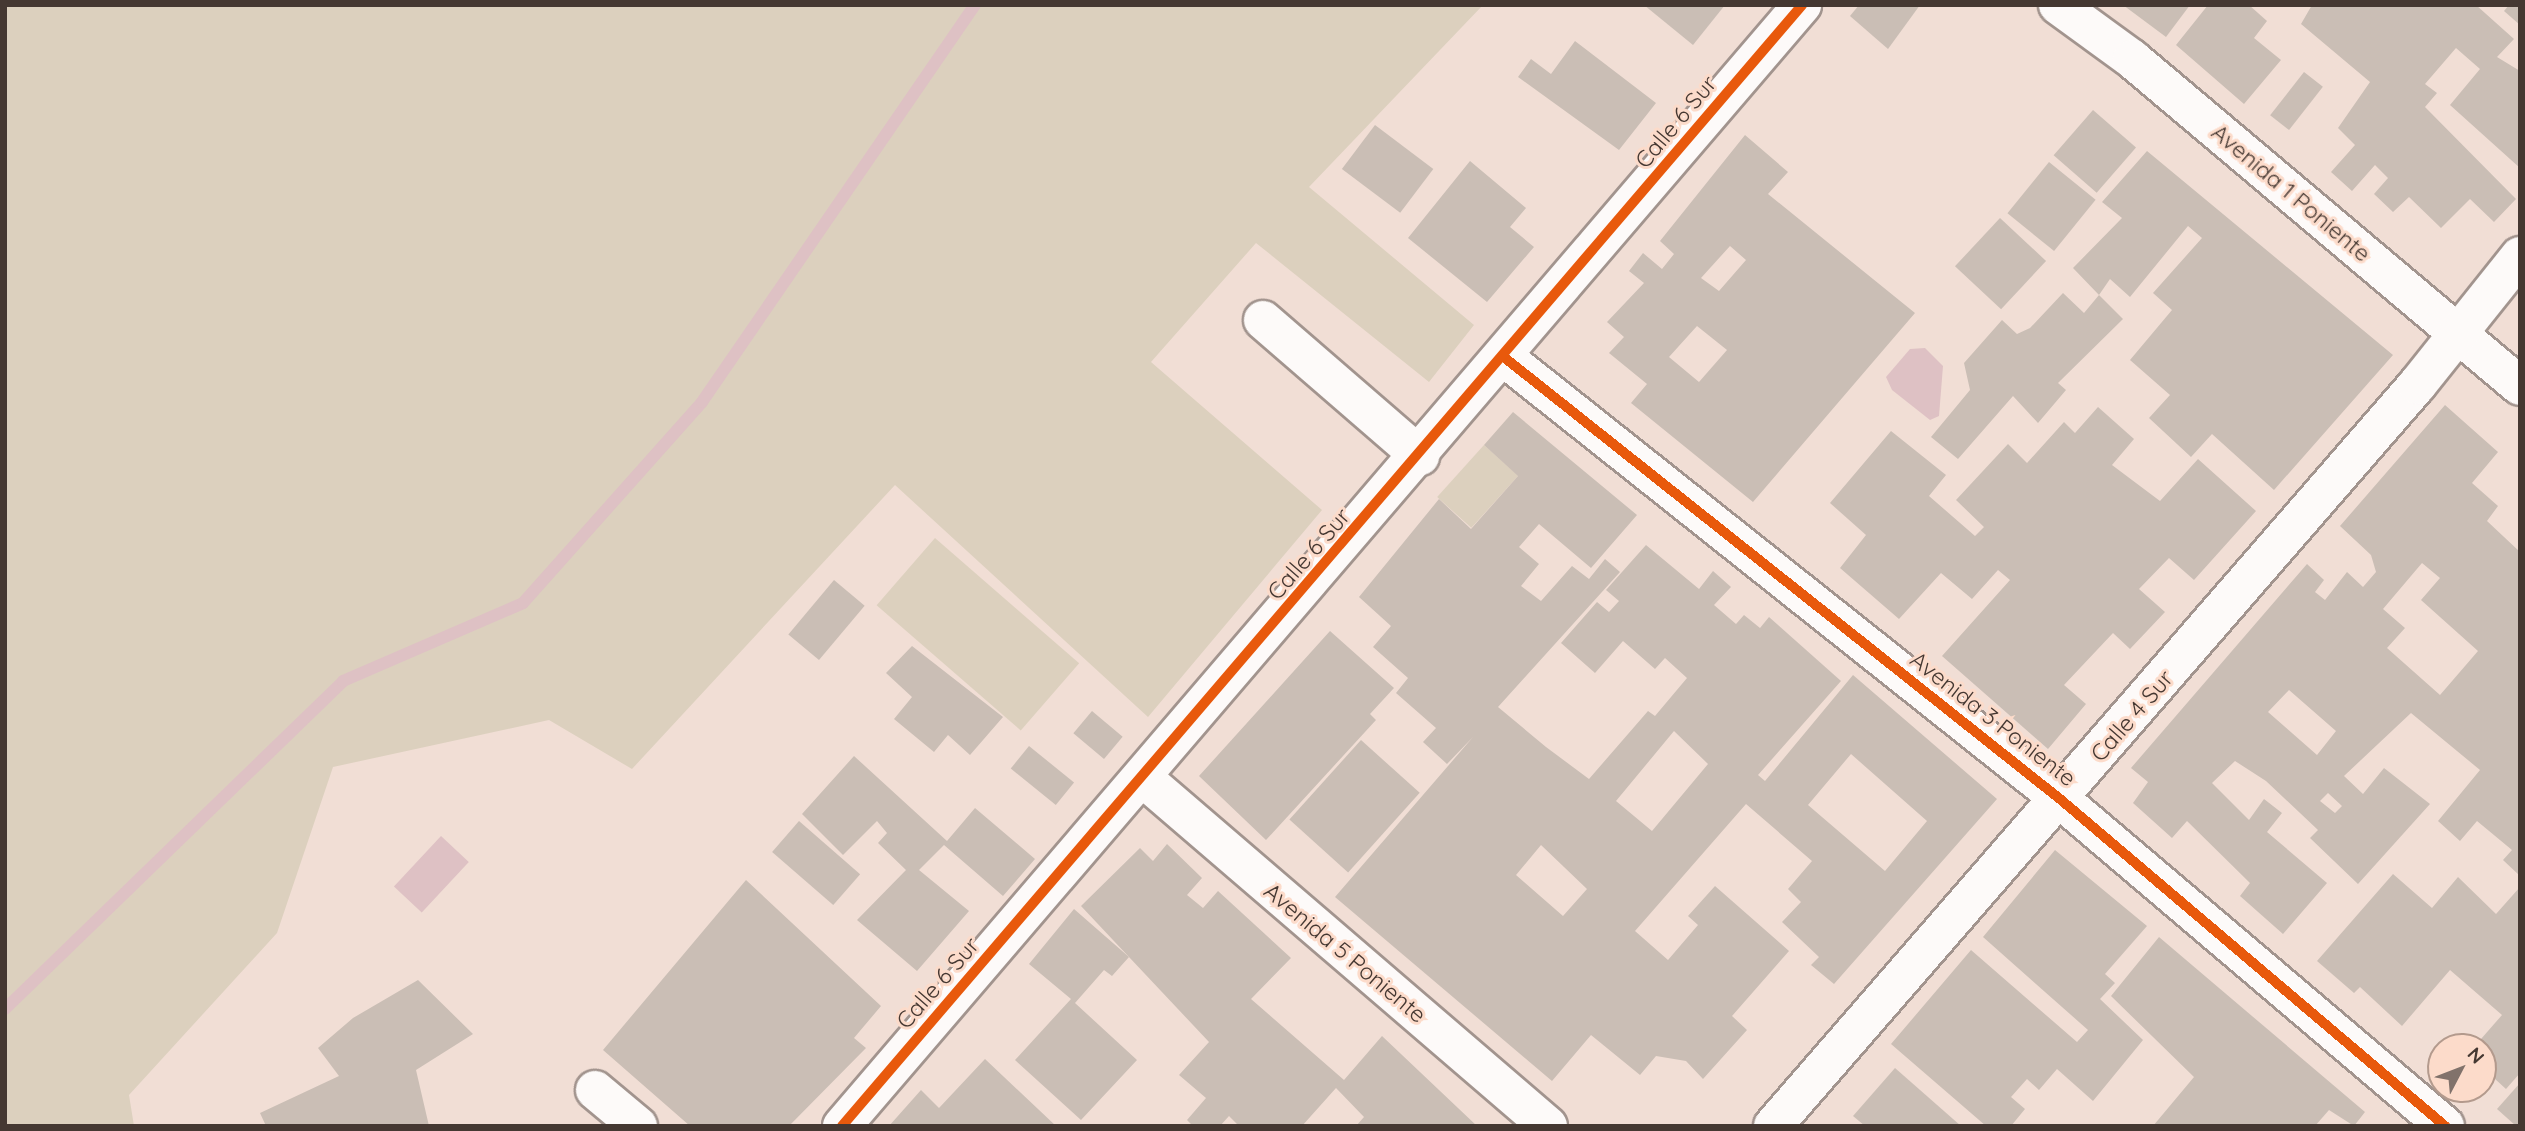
<!DOCTYPE html>
<style>
body{margin:0}
#map{position:relative;width:2525px;height:1131px;overflow:hidden;background:#f1ded5;font-family:Quicksand,sans-serif}
div>[style]{position:absolute}
[style*='--x']{left:calc(var(--x)*1px);top:calc(var(--y)*1px);width:calc(var(--w)*1px);rotate:calc(var(--a)*1deg)}
.green>*{inset:0;background:#dcd0be;transform-origin:0 0}
.water>*{inset:0;background:#dec1c4;transform-origin:0 0}
.stream>*{height:12px;margin:-6px;padding:0 6px;transform-origin:6px;border-radius:6px;background:#dec1c4}
.building>*{inset:0;background:#cabeb5;transform-origin:0 0}
.roads{filter:drop-shadow(2px 0 #a2948e) drop-shadow(-2px 0 #a2948e) drop-shadow(0 2px #a2948e) drop-shadow(0 -2px #a2948e)}
.minor>*{height:38px;margin:-19px;padding:0 19px;transform-origin:19px;border-radius:19px;background:#fdfaf9}
.cycleway>*{height:10px;margin:-5px;padding:0 5px;transform-origin:5px;border-radius:5px;background:#e8590c}
span{translate:-50% -50%;white-space:nowrap;text-align:center;line-height:1.15;-webkit-text-stroke:6px #fcdbca;paint-order:stroke}
.street-label{font-size:23px;color:#453832}
.frame{position:absolute;inset:0;border:7px solid #453832;pointer-events:none}
.north{position:absolute;left:2427px;top:1033px;width:70px;height:70px;box-sizing:border-box;background:#fcdbca;border:2px solid #b39a8d;border-radius:50%;rotate:48deg;font-size:19px;font-weight:700;line-height:28px;text-align:center;color:#453832}
.north::after{content:'';display:block;margin:auto;width:24px;height:32px;background:#81726b;clip-path:polygon(50% 0,100% 100%,50% 72%,0 100%)}
</style>
<div id="map">
<div class="green">
<div style="clip-path:polygon(5px 5px,1483px 5px,1309px 187px,1474px 325px,1429px 382px,1256px 243px,1151px 362px,1322px 510px,1148px 717px,895px 485px,632px 769px,549px 720px,333px 767px,277px 933px,129px 1095px,134px 1126px,5px 1126px)"></div>
<div style="left:1484px;top:445px;width:46px;height:70px;rotate:42deg"></div>
<div style="left:935px;top:538px;width:191px;height:89px;rotate:41deg"></div>
</div>
<div class="water">
<div style="clip-path:polygon(1925px 348px,1943px 366px,1939px 416px,1930px 420px,1892px 390px,1886px 377px,1910px 349px)"></div>
<div style="left:441px;top:836px;width:38px;height:69px;rotate:43deg"></div>
</div>
<div class="stream">
<div style="--x:5;--y:1009;--w:471;--a:-44.1"></div>
<div style="--x:343;--y:681;--w:196;--a:-23.4"></div>
<div style="--x:523;--y:603;--w:269;--a:-48.3"></div>
<div style="--x:702;--y:402;--w:482;--a:-55.5"></div>
</div>
<div class="building">
<div style="clip-path:polygon(1644px 5px,1725px 5px,1693px 45px)"></div>
<div style="clip-path:polygon(1859px 5px,1920px 5px,1888px 49px,1850px 16px)"></div>
<div style="clip-path:polygon(2123px 5px,2190px 5px,2166px 37px)"></div>
<div style="clip-path:polygon(2208px 5px,2249px 5px,2267px 21px,2254px 38px,2281px 60px,2244px 104px,2176px 45px)"></div>
<div style="clip-path:polygon(2312px 5px,2476px 5px,2514px 39px,2497px 57px,2520px 71px,2520px 168px,2450px 105px,2480px 69px,2456px 48px,2425px 84px,2437px 93px,2425px 107px,2516px 199px,2494px 222px,2470px 199px,2441px 228px,2409px 197px,2393px 212px,2374px 194px,2388px 178px,2375px 165px,2352px 191px,2331px 172px,2355px 145px,2338px 128px,2370px 82px,2301px 24px)"></div>
<div style="clip-path:polygon(2509px 5px,2520px 5px,2520px 25px,2504px 11px)"></div>
<div style="clip-path:polygon(1575px 41px,1656px 103px,1619px 150px,1518px 77px,1531px 59px,1551px 74px)"></div>
<div style="left:2304px;top:72px;width:24px;height:55px;rotate:38deg"></div>
<div style="left:2093px;top:110px;width:57px;height:60px;rotate:41deg"></div>
<div style="left:1375px;top:125px;width:73px;height:55px;rotate:37deg"></div>
<div style="clip-path:polygon(evenodd,1745px 135px,1788px 172px,1768px 194px,1915px 313px,1753px 502px,1631px 403px,1647px 384px,1609px 353px,1624px 337px,1607px 322px,1644px 283px,1629px 271px,1643px 253px,1662px 269px,1674px 254px,1660px 241px,1745px 135px,1730px 246px,1746px 260px,1719px 291px,1701px 278px,1730px 246px,1745px 135px,1697px 326px,1727px 350px,1699px 382px,1669px 357px,1697px 326px)"></div>
<div style="clip-path:polygon(2147px 151px,2393px 355px,2274px 490px,2212px 434px,2191px 457px,2149px 418px,2170px 395px,2130px 360px,2172px 310px,2153px 293px,2202px 238px,2188px 226px,2130px 297px,2110px 279px,2099px 295px,2123px 319px,2058px 383px,2066px 390px,2038px 423px,2013px 396px,1958px 459px,1931px 437px,1970px 390px,1964px 363px,2002px 320px,2017px 334px,2030px 328px,2063px 293px,2084px 313px,2099px 295px,2073px 268px,2122px 218px,2102px 202px)"></div>
<div style="clip-path:polygon(1470px 161px,1526px 208px,1510px 227px,1534px 247px,1487px 302px,1408px 238px)"></div>
<div style="left:2049px;top:162px;width:60px;height:66px;rotate:39deg"></div>
<div style="left:2000px;top:218px;width:63px;height:66px;rotate:43deg"></div>
<div style="clip-path:polygon(evenodd,2445px 405px,2498px 452px,2472px 483px,2498px 506px,2487px 521px,2520px 552px,2520px 876px,2503px 860px,2512px 850px,2477px 821px,2460px 841px,2438px 821px,2480px 770px,2411px 713px,2344px 776px,2363px 794px,2384px 768px,2430px 804px,2358px 884px,2310px 838px,2318px 830px,2266px 781px,2235px 761px,2212px 783px,2249px 820px,2264px 799px,2282px 813px,2267px 832px,2327px 883px,2283px 934px,2240px 896px,2250px 883px,2187px 821px,2172px 838px,2133px 803px,2148px 782px,2131px 768px,2307px 564px,2324px 580px,2315px 592px,2325px 600px,2347px 572px,2363px 587px,2376px 572px,2371px 555px,2340px 526px,2445px 405px,2422px 563px,2440px 578px,2421px 600px,2478px 651px,2440px 695px,2387px 648px,2405px 628px,2383px 609px,2422px 563px,2445px 405px,2289px 690px,2336px 731px,2317px 755px,2268px 712px,2289px 690px,2445px 405px,2328px 793px,2342px 806px,2335px 813px,2320px 801px,2328px 793px)"></div>
<div style="clip-path:polygon(2098px 407px,2134px 439px,2112px 465px,2160px 501px,2198px 459px,2256px 511px,2194px 580px,2169px 558px,2139px 589px,2165px 612px,2130px 649px,2113px 633px,2064px 685px,2086px 704px,2048px 749px,1942px 656px,2010px 580px,1998px 570px,1972px 599px,1941px 573px,1899px 619px,1840px 568px,1866px 535px,1830px 503px,1891px 431px,1946px 475px,1929px 496px,1975px 536px,1984px 527px,1956px 500px,2008px 444px,2027px 463px,2064px 422px,2075px 433px)"></div>
<div style="clip-path:polygon(evenodd,1513px 412px,1637px 515px,1591px 568px,1539px 524px,1519px 547px,1539px 564px,1521px 586px,1541px 601px,1572px 566px,1589px 579px,1605px 559px,1620px 572px,1498px 707px,1546px 747px,1589px 779px,1648px 711px,1655px 716px,1687px 678px,1665px 658px,1655px 669px,1623px 641px,1595px 673px,1561px 643px,1597px 602px,1609px 612px,1619px 601px,1606px 590px,1646px 545px,1699px 589px,1713px 571px,1731px 587px,1714px 605px,1736px 624px,1744px 615px,1760px 628px,1769px 617px,1841px 681px,1758px 775px,1765px 781px,1853px 675px,1997px 799px,1834px 984px,1811px 965px,1819px 957px,1782px 922px,1801px 902px,1788px 889px,1812px 861px,1746px 804px,1635px 931px,1668px 960px,1698px 925px,1688px 916px,1715px 886px,1789px 951px,1732px 1016px,1747px 1030px,1703px 1079px,1686px 1061px,1656px 1056px,1640px 1075px,1591px 1035px,1552px 1081px,1335px 897px,1473px 737px,1447px 764px,1423px 742px,1436px 728px,1396px 693px,1408px 678px,1373px 647px,1391px 626px,1359px 597px,1439px 499px,1471px 529px,1518px 476px,1484px 445px,1513px 412px,1674px 731px,1708px 764px,1652px 831px,1616px 801px,1674px 731px,1513px 412px,1851px 754px,1927px 821px,1885px 871px,1808px 805px,1851px 754px,1513px 412px,1541px 845px,1587px 889px,1563px 916px,1516px 875px,1541px 845px)"></div>
<div style="left:834px;top:580px;width:40px;height:71px;rotate:40deg"></div>
<div style="clip-path:polygon(1330px 631px,1394px 688px,1370px 714px,1376px 720px,1266px 840px,1199px 776px)"></div>
<div style="clip-path:polygon(912px 646px,1003px 717px,970px 755px,948px 735px,934px 752px,894px 719px,912px 697px,886px 673px)"></div>
<div style="left:1092px;top:711px;width:40px;height:29px;rotate:40deg"></div>
<div style="left:1361px;top:740px;width:79px;height:107px;rotate:42deg"></div>
<div style="left:1029px;top:746px;width:58px;height:29px;rotate:39deg"></div>
<div style="clip-path:polygon(854px 756px,947px 841px,975px 808px,1035px 859px,1003px 896px,944px 845px,919px 870px,969px 911px,917px 971px,857px 920px,906px 870px,878px 843px,887px 833px,877px 821px,843px 855px,802px 814px)"></div>
<div style="left:799px;top:821px;width:81px;height:41px;rotate:41deg"></div>
<div style="clip-path:polygon(1167px 844px,1202px 878px,1187px 895px,1203px 908px,1218px 891px,1291px 958px,1251px 999px,1344px 1080px,1382px 1036px,1477px 1126px,1356px 1126px,1364px 1117px,1336px 1088px,1302px 1126px,1239px 1126px,1229px 1116px,1220px 1126px,1193px 1126px,1187px 1120px,1206px 1098px,1179px 1075px,1209px 1042px,1081px 906px,1140px 848px,1153px 861px)"></div>
<div style="clip-path:polygon(2055px 850px,2147px 926px,2105px 974px,2115px 983px,2100px 999px,2143px 1040px,2093px 1101px,2057px 1069px,2039px 1090px,2027px 1079px,2011px 1097px,2025px 1109px,2011px 1126px,1986px 1126px,1891px 1044px,1971px 950px,2077px 1042px,2088px 1030px,1983px 937px)"></div>
<div style="clip-path:polygon(2393px 874px,2432px 908px,2458px 877px,2496px 914px,2520px 887px,2520px 1073px,2506px 1089px,2483px 1068px,2483px 1047px,2474px 1047px,2502px 1015px,2450px 970px,2402px 1026px,2360px 987px,2354px 993px,2317px 961px)"></div>
<div style="clip-path:polygon(746px 880px,881px 1006px,854px 1038px,866px 1048px,789px 1126px,690px 1126px,603px 1050px)"></div>
<div style="clip-path:polygon(1074px 909px,1129px 957px,1112px 976px,1104px 970px,1075px 1003px,1137px 1060px,1081px 1120px,1015px 1060px,1071px 999px,1029px 964px)"></div>
<div style="clip-path:polygon(2159px 937px,2365px 1112px,2354px 1126px,2329px 1110px,2315px 1126px,2153px 1126px,2194px 1077px,2111px 996px)"></div>
<div style="clip-path:polygon(418px 980px,473px 1034px,416px 1070px,429px 1126px,266px 1126px,260px 1113px,339px 1076px,318px 1048px,353px 1018px)"></div>
<div style="clip-path:polygon(985px 1059px,1056px 1126px,889px 1126px,921px 1090px,939px 1108px)"></div>
<div style="clip-path:polygon(1895px 1068px,1961px 1126px,1865px 1126px,1853px 1116px)"></div>
<div style="clip-path:polygon(2520px 1083px,2520px 1126px,2516px 1126px,2497px 1109px)"></div>
</div>
<div class="roads">
<div class="minor">
<div style="--x:2058;--y:5;--w:92;--a:36.1"></div>
<div style="--x:2132;--y:59;--w:507;--a:40.12"></div>
<div style="--x:1263;--y:320;--w:208;--a:40.9"></div>
<div style="--x:1505;--y:358;--w:709;--a:38.47"></div>
<div style="--x:2060;--y:799;--w:505;--a:40.34"></div>
<div style="--x:1143;--y:778;--w:534;--a:40.67"></div>
<div style="--x:595;--y:1090;--w:56;--a:39.9"></div>
<div style="--x:842;--y:1126;--w:1476;--a:-49.42"></div>
<div style="--x:1773;--y:1126;--w:982;--a:-49.01"></div>
<div style="--x:2417;--y:385;--w:165;--a:-51.4"></div>
</div>
</div>
<div class="cycleway">
<div style="--x:1505;--y:358;--w:709;--a:38.47"></div>
<div style="--x:2060;--y:799;--w:505;--a:40.34"></div>
<div style="--x:842;--y:1126;--w:1476;--a:-49.42"></div>
</div>
<div class="street-label">
<span style="left:1676px;top:122px;rotate:-50deg">Calle 6 Sur</span>
<span style="left:2291px;top:193px;rotate:40deg">Avenida 1 Poniente</span>
<span style="left:1309px;top:554px;rotate:-49deg">Calle 6 Sur</span>
<span style="left:2132px;top:716px;rotate:-49deg">Calle 4 Sur</span>
<span style="left:1993px;top:719px;rotate:38deg">Avenida 3 Poniente</span>
<span style="left:1345px;top:953px;rotate:40deg">Avenida 5 Poniente</span>
<span style="left:938px;top:983px;rotate:-49deg">Calle 6 Sur</span>
</div>
<div class="frame"></div>
<div class="north">N</div>
</div>
